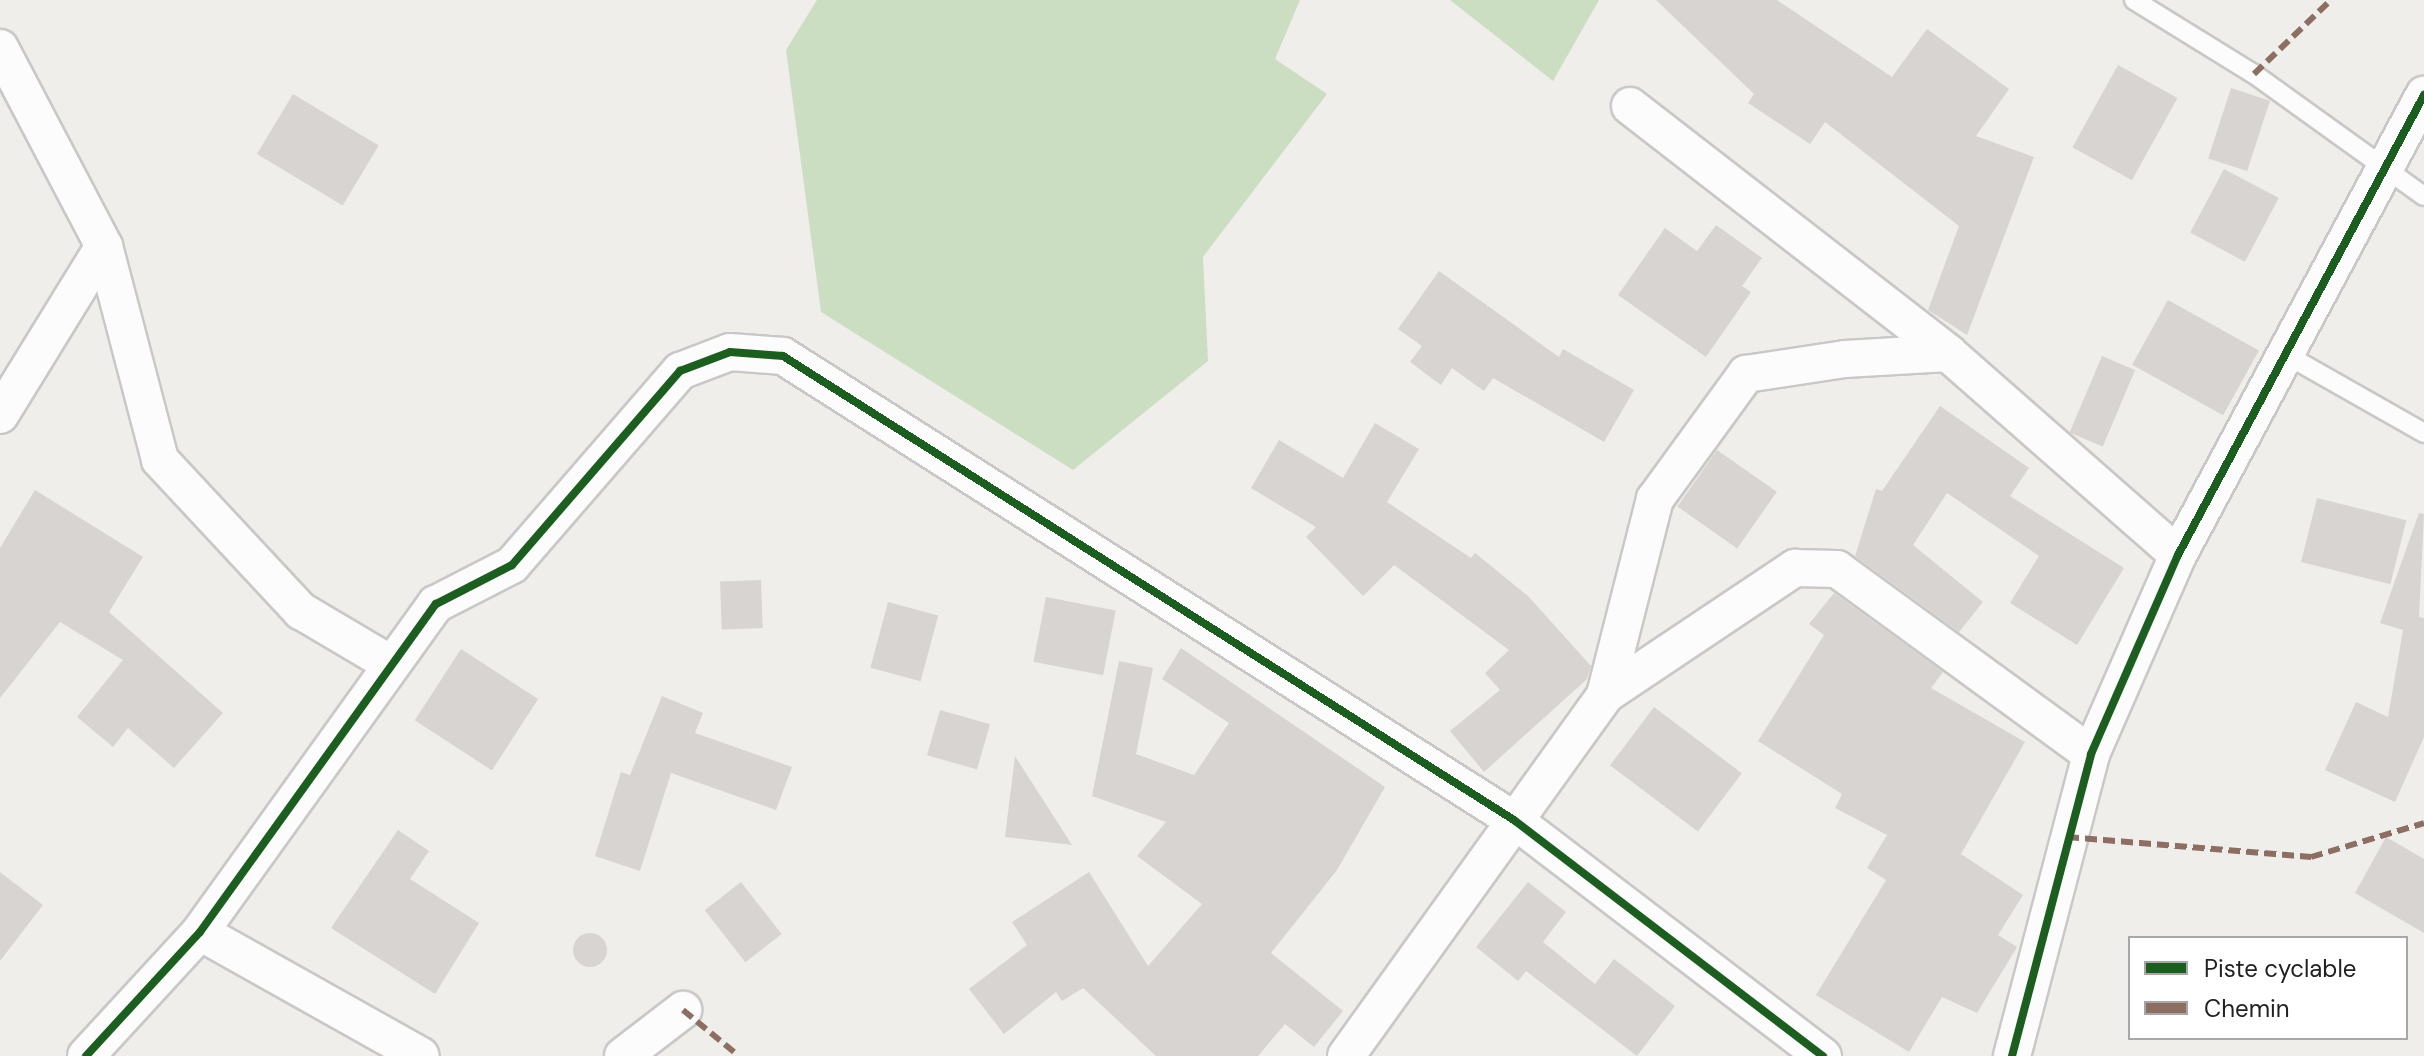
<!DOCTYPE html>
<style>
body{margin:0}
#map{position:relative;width:2424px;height:1056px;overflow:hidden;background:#f0eeeb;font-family:"DM Sans",sans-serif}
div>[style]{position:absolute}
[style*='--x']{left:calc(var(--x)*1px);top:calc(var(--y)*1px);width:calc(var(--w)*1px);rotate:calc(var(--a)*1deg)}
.forest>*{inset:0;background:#cbdec1}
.building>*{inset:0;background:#d7d4d2;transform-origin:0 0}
.round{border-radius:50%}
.roads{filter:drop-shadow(2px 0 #c9c8c7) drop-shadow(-2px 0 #c9c8c7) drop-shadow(0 2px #c9c8c7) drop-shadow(0 -2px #c9c8c7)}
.lane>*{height:18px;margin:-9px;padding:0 9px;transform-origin:9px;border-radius:9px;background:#fdfcfc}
.street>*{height:36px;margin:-18px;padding:0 18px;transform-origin:18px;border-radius:18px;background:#fdfcfc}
.quiet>*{height:6px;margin-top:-3px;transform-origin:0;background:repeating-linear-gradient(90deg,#8d6e63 0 12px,transparent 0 18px)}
.cycleway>*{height:8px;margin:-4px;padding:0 4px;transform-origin:4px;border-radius:4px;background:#1b5e20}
span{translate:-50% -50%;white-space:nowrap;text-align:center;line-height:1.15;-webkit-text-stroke:8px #fff;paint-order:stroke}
.legend{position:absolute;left:2128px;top:936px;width:280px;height:104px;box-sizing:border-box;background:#fff;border:2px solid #a7a7a7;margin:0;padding:10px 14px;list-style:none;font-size:24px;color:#222}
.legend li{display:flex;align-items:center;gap:16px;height:40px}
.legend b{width:40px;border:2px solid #a7a7a7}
</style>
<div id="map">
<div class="forest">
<div style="clip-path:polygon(817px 0,1300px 0,1275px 59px,1327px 94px,1203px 257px,1208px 361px,1073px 470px,821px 312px,786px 50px)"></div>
<div style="clip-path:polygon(1450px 0,1599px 0,1553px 81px)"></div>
</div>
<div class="building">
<div style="clip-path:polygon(1656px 0,1777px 0,1892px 77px,1927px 29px,2009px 89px,1976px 136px,2034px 157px,1967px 335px,1928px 310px,1959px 226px,1825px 122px,1810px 144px,1748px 103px,1754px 94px)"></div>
<div style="left:2118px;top:65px;width:68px;height:94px;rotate:29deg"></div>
<div style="left:2231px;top:88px;width:41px;height:74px;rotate:18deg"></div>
<div style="left:293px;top:94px;width:100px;height:70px;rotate:31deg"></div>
<div style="left:2224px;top:169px;width:62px;height:72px;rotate:28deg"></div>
<div style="clip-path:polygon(1716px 225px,1762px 258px,1742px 286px,1751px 292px,1706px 357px,1618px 295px,1665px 228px,1697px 251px)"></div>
<div style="clip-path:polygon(1439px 271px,1559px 357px,1563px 349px,1634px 390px,1604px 442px,1493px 378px,1484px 391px,1452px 368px,1441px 385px,1410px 362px,1422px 346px,1398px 329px)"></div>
<div style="left:2168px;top:300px;width:104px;height:74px;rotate:29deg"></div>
<div style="left:2102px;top:356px;width:36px;height:83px;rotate:23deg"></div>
<div style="clip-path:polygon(1940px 406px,2029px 468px,2010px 496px,2124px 568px,2077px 645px,2010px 603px,2039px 556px,1947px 493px,1913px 545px,1983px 602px,1959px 632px,1855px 556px,1876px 489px,1882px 491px)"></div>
<div style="clip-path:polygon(1375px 423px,1419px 449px,1387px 502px,1471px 558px,1475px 553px,1528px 596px,1591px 666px,1587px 679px,1484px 772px,1450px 731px,1500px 690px,1485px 673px,1509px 650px,1394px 565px,1363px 596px,1306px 537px,1316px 527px,1251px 488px,1279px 440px,1343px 478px)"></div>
<div style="left:1717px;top:450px;width:73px;height:69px;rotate:35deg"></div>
<div style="clip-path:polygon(35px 490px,143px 557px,109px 612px,223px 713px,174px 768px,128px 728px,113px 747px,77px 717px,123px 660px,60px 622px,0 698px,0 548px)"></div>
<div style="left:2317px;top:498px;width:92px;height:66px;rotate:14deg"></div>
<div style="clip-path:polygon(2419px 513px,2424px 514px,2419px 617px,2424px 618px,2424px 737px,2395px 802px,2325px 770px,2356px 702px,2388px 717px,2403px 630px,2380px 623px)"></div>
<div style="left:761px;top:580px;width:48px;height:41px;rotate:88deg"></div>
<div style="clip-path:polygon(1834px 593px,1943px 672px,1931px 688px,2025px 742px,1961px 854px,2023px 895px,1998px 935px,2017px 947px,1977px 1013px,1942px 997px,1909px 1052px,1816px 995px,1886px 880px,1867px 868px,1887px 835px,1835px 808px,1842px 794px,1758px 741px,1824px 635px,1809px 624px)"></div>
<div style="left:1046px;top:597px;width:71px;height:66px;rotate:11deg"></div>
<div style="left:888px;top:602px;width:52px;height:68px;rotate:15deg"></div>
<div style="clip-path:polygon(1181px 648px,1385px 787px,1337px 870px,1271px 953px,1343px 1011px,1314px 1047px,1285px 1024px,1258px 1056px,1156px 1056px,1083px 988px,1062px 1001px,1056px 992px,1004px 1034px,969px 989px,1027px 945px,1012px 922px,1089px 872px,1148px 966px,1202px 904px,1137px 856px,1166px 822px,1092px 796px,1119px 661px,1153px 668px,1136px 754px,1194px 775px,1229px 723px,1162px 679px)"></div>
<div style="left:461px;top:649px;width:92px;height:85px;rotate:33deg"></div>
<div style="clip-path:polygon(662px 696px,703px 713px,695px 733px,792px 767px,776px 810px,671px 773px,640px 871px,595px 856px,621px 772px,630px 775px)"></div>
<div style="left:1654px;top:707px;width:110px;height:73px;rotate:37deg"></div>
<div style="left:940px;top:710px;width:52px;height:47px;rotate:16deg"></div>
<div style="clip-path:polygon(1015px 756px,1072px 845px,1005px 837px)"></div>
<div style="clip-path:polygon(398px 830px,429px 851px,410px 879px,479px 923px,435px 994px,331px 928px)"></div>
<div style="clip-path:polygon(2386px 837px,2424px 859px,2424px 933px,2355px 893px)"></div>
<div style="clip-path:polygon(0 872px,43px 905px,0 961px)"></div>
<div style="left:741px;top:882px;width:66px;height:46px;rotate:52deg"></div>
<div style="clip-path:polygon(1528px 882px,1566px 912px,1543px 942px,1595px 984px,1614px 959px,1675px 1006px,1637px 1056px,1526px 971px,1518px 981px,1476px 947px)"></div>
<div class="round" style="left:573px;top:933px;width:34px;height:34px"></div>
</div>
<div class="roads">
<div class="lane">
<div style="--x:2134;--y:0;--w:141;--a:31.7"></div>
<div style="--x:2254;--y:74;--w:209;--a:35.7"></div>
<div style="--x:2285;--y:354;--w:160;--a:29.6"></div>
</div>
<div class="street">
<div style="--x:0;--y:48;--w:224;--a:62.3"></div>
<div style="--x:104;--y:246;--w:221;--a:75.3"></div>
<div style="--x:160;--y:460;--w:207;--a:47"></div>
<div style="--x:301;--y:611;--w:102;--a:30.6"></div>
<div style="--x:1630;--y:106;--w:403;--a:37.8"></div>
<div style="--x:1948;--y:353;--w:306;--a:41.3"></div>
<div style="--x:0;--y:415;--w:198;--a:-58.4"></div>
<div style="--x:1605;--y:695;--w:229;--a:-33.8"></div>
<div style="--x:1795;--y:568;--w:42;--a:1.4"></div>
<div style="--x:1837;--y:569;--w:314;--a:36.1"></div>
<div style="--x:200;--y:932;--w:253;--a:29.3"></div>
<div style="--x:86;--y:1056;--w:168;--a:-47.4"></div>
<div style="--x:200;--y:932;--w:404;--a:-54.3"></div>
<div style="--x:436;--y:604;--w:85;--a:-27.2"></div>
<div style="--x:512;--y:565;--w:257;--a:-49.1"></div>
<div style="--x:680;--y:371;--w:53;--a:-20.8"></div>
<div style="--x:730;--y:352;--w:53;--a:4.3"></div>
<div style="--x:783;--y:356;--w:866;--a:32.41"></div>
<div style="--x:1514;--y:820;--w:389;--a:37.4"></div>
<div style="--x:623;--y:1056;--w:76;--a:-37.5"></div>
<div style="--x:1346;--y:1056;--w:444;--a:-54.3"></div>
<div style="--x:1605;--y:695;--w:202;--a:-75.7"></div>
<div style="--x:1655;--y:499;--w:155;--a:-53.9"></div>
<div style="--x:1746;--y:374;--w:100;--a:-8.6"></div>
<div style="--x:1845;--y:359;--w:103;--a:-3.3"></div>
<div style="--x:2012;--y:1056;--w:312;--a:-75.3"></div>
<div style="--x:2091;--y:754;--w:217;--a:-66.4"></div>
<div style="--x:2178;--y:555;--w:522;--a:-61.86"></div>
</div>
</div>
<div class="quiet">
<div style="--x:2254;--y:74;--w:107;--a:-43.9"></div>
<div style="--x:2067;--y:837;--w:245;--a:4.7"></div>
<div style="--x:2311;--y:857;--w:118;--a:-16.7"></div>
<div style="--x:683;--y:1010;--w:72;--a:39.4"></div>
</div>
<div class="cycleway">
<div style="--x:86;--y:1056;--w:168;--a:-47.4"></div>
<div style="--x:200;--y:932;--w:404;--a:-54.3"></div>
<div style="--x:436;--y:604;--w:85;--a:-27.2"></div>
<div style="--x:512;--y:565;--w:257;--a:-49.1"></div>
<div style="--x:680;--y:371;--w:53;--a:-20.8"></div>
<div style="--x:730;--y:352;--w:53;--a:4.3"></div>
<div style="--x:783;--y:356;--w:866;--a:32.41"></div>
<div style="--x:1514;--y:820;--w:389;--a:37.4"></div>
<div style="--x:2012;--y:1056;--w:312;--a:-75.3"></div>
<div style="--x:2091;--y:754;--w:217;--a:-66.4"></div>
<div style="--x:2178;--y:555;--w:522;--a:-61.86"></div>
</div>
<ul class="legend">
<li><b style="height:10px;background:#1b5e20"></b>Piste cyclable</li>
<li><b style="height:10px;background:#8d6e63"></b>Chemin</li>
</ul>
</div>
